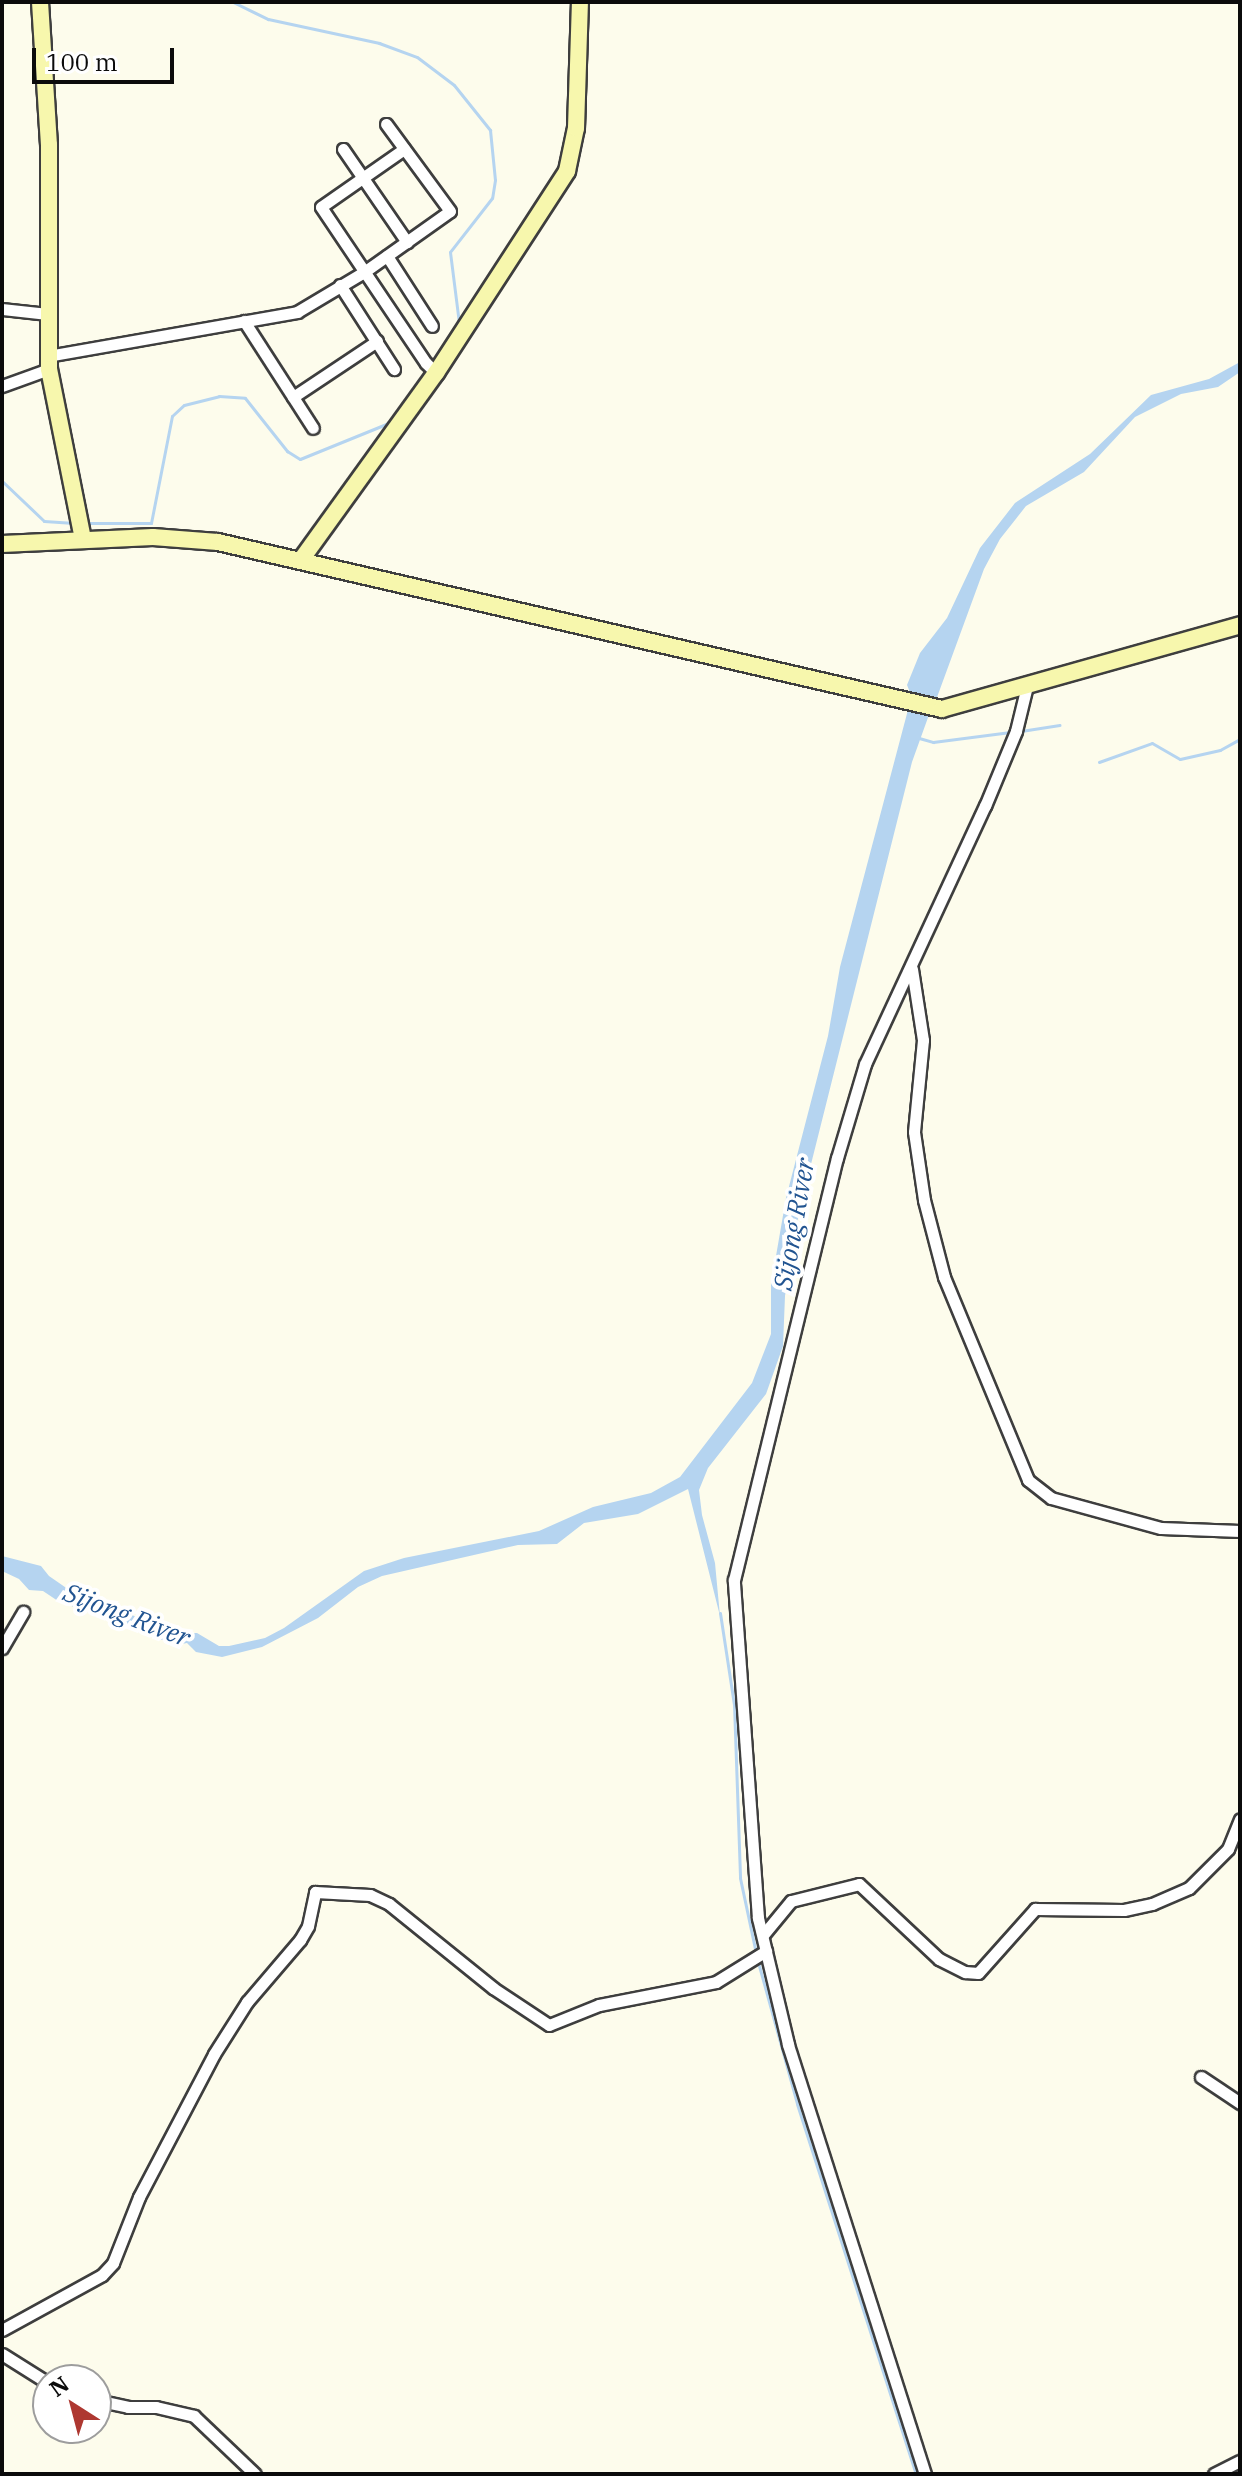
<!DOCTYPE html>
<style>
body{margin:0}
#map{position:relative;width:1242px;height:2476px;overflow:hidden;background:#fdfcec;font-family:"IBM Plex Serif",serif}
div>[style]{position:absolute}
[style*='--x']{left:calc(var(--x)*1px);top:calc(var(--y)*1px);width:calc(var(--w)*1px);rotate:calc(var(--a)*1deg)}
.water>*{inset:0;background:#b5d4f0}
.stream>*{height:3px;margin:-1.5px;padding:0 1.5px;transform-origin:1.5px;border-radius:1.5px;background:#b5d4f0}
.roads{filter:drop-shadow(2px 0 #3e3e3e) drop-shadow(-2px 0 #3e3e3e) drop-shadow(0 2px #3e3e3e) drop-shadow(0 -2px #3e3e3e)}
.street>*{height:11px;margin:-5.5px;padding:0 5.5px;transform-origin:5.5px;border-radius:5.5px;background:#fff}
.secondary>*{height:16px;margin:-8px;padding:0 8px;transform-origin:8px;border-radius:8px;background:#f7f7ad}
span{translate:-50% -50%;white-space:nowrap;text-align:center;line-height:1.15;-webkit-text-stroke:8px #fff;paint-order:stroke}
.water-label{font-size:26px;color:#215491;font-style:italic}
.frame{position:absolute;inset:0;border:4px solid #0b0b0b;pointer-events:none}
.north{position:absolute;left:32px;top:2364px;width:80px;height:80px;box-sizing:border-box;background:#fff;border:2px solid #9d9d9d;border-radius:50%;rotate:324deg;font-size:22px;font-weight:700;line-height:32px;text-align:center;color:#0b0b0b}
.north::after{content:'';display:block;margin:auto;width:28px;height:36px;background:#ae3831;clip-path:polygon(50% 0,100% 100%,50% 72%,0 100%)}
.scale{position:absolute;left:32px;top:48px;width:142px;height:36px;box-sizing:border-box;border:4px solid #0b0b0b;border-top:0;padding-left:10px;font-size:24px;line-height:28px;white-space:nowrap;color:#0b0b0b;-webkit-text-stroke:6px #fff;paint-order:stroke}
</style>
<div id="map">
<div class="water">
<div style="clip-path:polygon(1240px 362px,1240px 372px,1218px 387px,1181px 394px,1135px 417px,1084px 472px,1026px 506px,1000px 539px,984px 569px,936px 700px,911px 695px,907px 685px,920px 653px,947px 618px,980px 548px,1015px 503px,1090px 454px,1151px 395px,1209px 379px)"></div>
<div style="clip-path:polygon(909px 706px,930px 712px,912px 762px,799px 1212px,785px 1296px,783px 1346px,766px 1394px,708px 1468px,699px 1490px,702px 1515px,715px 1563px,720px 1616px,688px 1489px,638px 1514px,584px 1523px,557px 1544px,518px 1545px,382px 1576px,358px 1587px,318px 1618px,262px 1647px,222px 1657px,196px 1652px,187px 1643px,176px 1645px,58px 1601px,43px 1591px,29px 1590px,19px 1579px,2px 1571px,2px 1556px,41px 1566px,49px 1576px,75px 1594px,180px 1633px,197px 1633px,219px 1646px,229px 1646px,265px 1638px,284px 1628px,364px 1571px,404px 1558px,539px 1531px,593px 1507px,651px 1493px,680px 1477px,752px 1383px,771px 1334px,771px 1285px,786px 1198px,828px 1036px,840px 967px)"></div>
</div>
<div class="stream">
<div style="--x:233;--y:2;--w:39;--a:26"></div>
<div style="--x:268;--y:19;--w:114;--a:12.2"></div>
<div style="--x:379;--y:43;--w:40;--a:20.2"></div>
<div style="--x:417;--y:57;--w:46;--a:37.1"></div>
<div style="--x:454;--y:85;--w:58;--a:51.3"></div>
<div style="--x:490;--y:130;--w:50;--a:84.3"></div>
<div style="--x:495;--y:180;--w:18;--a:99"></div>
<div style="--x:492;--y:198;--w:68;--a:127.9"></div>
<div style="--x:450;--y:252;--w:72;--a:82.8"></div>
<div style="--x:2;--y:481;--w:58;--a:43.6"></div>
<div style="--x:44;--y:521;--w:30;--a:4"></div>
<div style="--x:86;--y:523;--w:65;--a:0"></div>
<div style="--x:151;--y:523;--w:109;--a:-78.9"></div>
<div style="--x:172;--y:416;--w:16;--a:-43"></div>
<div style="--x:184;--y:405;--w:36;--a:-14"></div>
<div style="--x:219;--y:396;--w:26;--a:4"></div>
<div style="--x:245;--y:398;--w:68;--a:51.6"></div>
<div style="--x:287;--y:451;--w:15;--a:32"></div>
<div style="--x:300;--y:459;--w:93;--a:-22.1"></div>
<div style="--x:386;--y:424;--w:15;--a:-42"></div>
<div style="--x:1021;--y:731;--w:39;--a:-9"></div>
<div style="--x:919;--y:738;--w:15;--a:16"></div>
<div style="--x:933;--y:742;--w:78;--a:-7.4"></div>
<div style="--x:1099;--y:762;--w:56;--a:-19.7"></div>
<div style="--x:1152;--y:743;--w:32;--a:30"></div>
<div style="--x:1180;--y:759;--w:41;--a:-12.7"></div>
<div style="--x:1220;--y:750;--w:23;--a:-29"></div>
<div style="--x:720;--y:1613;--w:92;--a:81.3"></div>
<div style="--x:734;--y:1704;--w:174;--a:88"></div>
<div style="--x:740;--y:1878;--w:77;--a:78"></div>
<div style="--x:758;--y:1962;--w:147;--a:74.6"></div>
<div style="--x:797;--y:2104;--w:389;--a:72.2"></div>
</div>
<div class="roads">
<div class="street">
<div style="--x:343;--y:149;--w:113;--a:55.5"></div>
<div style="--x:404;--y:149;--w:101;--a:145.1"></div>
<div style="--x:321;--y:207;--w:188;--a:56.1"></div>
<div style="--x:426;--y:363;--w:14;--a:45"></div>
<div style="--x:387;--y:256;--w:83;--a:57.3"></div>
<div style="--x:340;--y:285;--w:100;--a:57.3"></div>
<div style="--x:2;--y:309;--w:45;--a:6.3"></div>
<div style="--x:244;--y:321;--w:127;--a:57.2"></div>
<div style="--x:48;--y:356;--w:253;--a:-10"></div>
<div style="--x:297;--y:312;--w:78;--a:-30.8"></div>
<div style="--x:364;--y:272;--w:105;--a:-35.3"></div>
<div style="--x:450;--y:211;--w:108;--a:-126.3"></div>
<div style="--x:2;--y:386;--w:50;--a:-19.9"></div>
<div style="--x:293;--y:397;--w:101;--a:-33.7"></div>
<div style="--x:912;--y:969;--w:72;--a:81.2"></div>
<div style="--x:923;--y:1040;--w:92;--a:95.6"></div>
<div style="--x:914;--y:1132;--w:69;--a:81.6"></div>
<div style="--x:924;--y:1200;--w:80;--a:75.4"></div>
<div style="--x:944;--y:1277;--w:220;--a:67.5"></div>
<div style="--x:1028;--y:1480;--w:29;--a:38"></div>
<div style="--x:1051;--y:1498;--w:114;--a:15.3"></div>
<div style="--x:1161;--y:1528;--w:79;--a:2.2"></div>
<div style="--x:2;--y:1648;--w:42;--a:-59.7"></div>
<div style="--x:763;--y:1935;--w:44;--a:-50.5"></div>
<div style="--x:791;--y:1901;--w:70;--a:-14"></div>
<div style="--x:859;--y:1884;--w:110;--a:43.2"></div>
<div style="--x:939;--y:1959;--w:29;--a:27"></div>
<div style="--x:965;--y:1972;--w:13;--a:4"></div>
<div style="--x:978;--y:1973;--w:86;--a:-48.3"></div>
<div style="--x:1035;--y:1909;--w:89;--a:0.6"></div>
<div style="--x:1124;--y:1910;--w:29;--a:-12"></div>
<div style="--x:1152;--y:1904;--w:40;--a:-23.4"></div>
<div style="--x:1189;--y:1888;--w:55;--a:-45"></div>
<div style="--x:1228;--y:1849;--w:32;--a:-68"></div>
<div style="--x:1201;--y:2077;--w:47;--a:33.7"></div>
<div style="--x:2;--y:2330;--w:114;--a:-28.8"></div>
<div style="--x:102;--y:2275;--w:16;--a:-47"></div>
<div style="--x:113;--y:2263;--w:71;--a:-68.5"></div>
<div style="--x:139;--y:2197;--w:161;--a:-62.3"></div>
<div style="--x:214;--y:2054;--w:62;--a:-57.6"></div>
<div style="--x:247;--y:2002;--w:82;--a:-49.5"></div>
<div style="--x:300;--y:1940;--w:16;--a:-60"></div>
<div style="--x:308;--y:1926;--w:35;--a:-78"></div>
<div style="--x:315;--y:1892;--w:55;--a:3.1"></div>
<div style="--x:370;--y:1895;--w:21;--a:25"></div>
<div style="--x:389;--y:1904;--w:134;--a:38.9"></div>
<div style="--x:493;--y:1988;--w:67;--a:33.5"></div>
<div style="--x:549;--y:2025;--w:54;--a:-21.8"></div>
<div style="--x:599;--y:2005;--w:119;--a:-11.1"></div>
<div style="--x:716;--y:1982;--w:59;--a:-31.8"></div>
<div style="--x:2;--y:2354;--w:54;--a:32.2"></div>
<div style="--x:96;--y:2400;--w:33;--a:12"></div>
<div style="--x:128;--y:2407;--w:28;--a:0"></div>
<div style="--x:156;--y:2407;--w:39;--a:13"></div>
<div style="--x:194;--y:2416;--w:84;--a:43.6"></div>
<div style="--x:925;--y:2474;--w:451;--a:-107.7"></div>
<div style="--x:788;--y:2044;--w:130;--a:-103.4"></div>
<div style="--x:758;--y:1918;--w:339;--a:-94.1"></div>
<div style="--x:734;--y:1580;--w:434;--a:-76.3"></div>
<div style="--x:837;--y:1158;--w:98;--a:-73.4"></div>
<div style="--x:865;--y:1064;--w:285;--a:-65.1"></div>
<div style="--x:985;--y:806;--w:81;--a:-67.5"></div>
<div style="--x:1016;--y:731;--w:46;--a:-76.3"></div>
<div style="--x:1214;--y:2474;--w:29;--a:-27"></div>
</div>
<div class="secondary">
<div style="--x:40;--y:2;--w:143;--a:86.4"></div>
<div style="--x:49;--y:145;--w:224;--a:90"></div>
<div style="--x:49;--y:369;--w:173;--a:78.7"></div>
<div style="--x:2;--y:544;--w:151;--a:-2.7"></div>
<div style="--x:153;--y:537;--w:65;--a:4.4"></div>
<div style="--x:218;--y:542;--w:743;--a:12.99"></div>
<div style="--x:942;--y:709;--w:310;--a:-15.7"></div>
<div style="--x:301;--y:560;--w:231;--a:-54.2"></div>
<div style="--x:436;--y:373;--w:241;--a:-57"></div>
<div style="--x:567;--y:171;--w:44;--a:-78.2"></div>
<div style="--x:576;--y:128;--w:126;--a:-88.2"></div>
</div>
</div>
<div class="water-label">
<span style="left:794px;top:1224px;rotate:-80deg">Sijong River</span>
<span style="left:127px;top:1615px;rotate:21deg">Sijong River</span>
</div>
<div class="frame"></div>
<div class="north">N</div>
<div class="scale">100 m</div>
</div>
